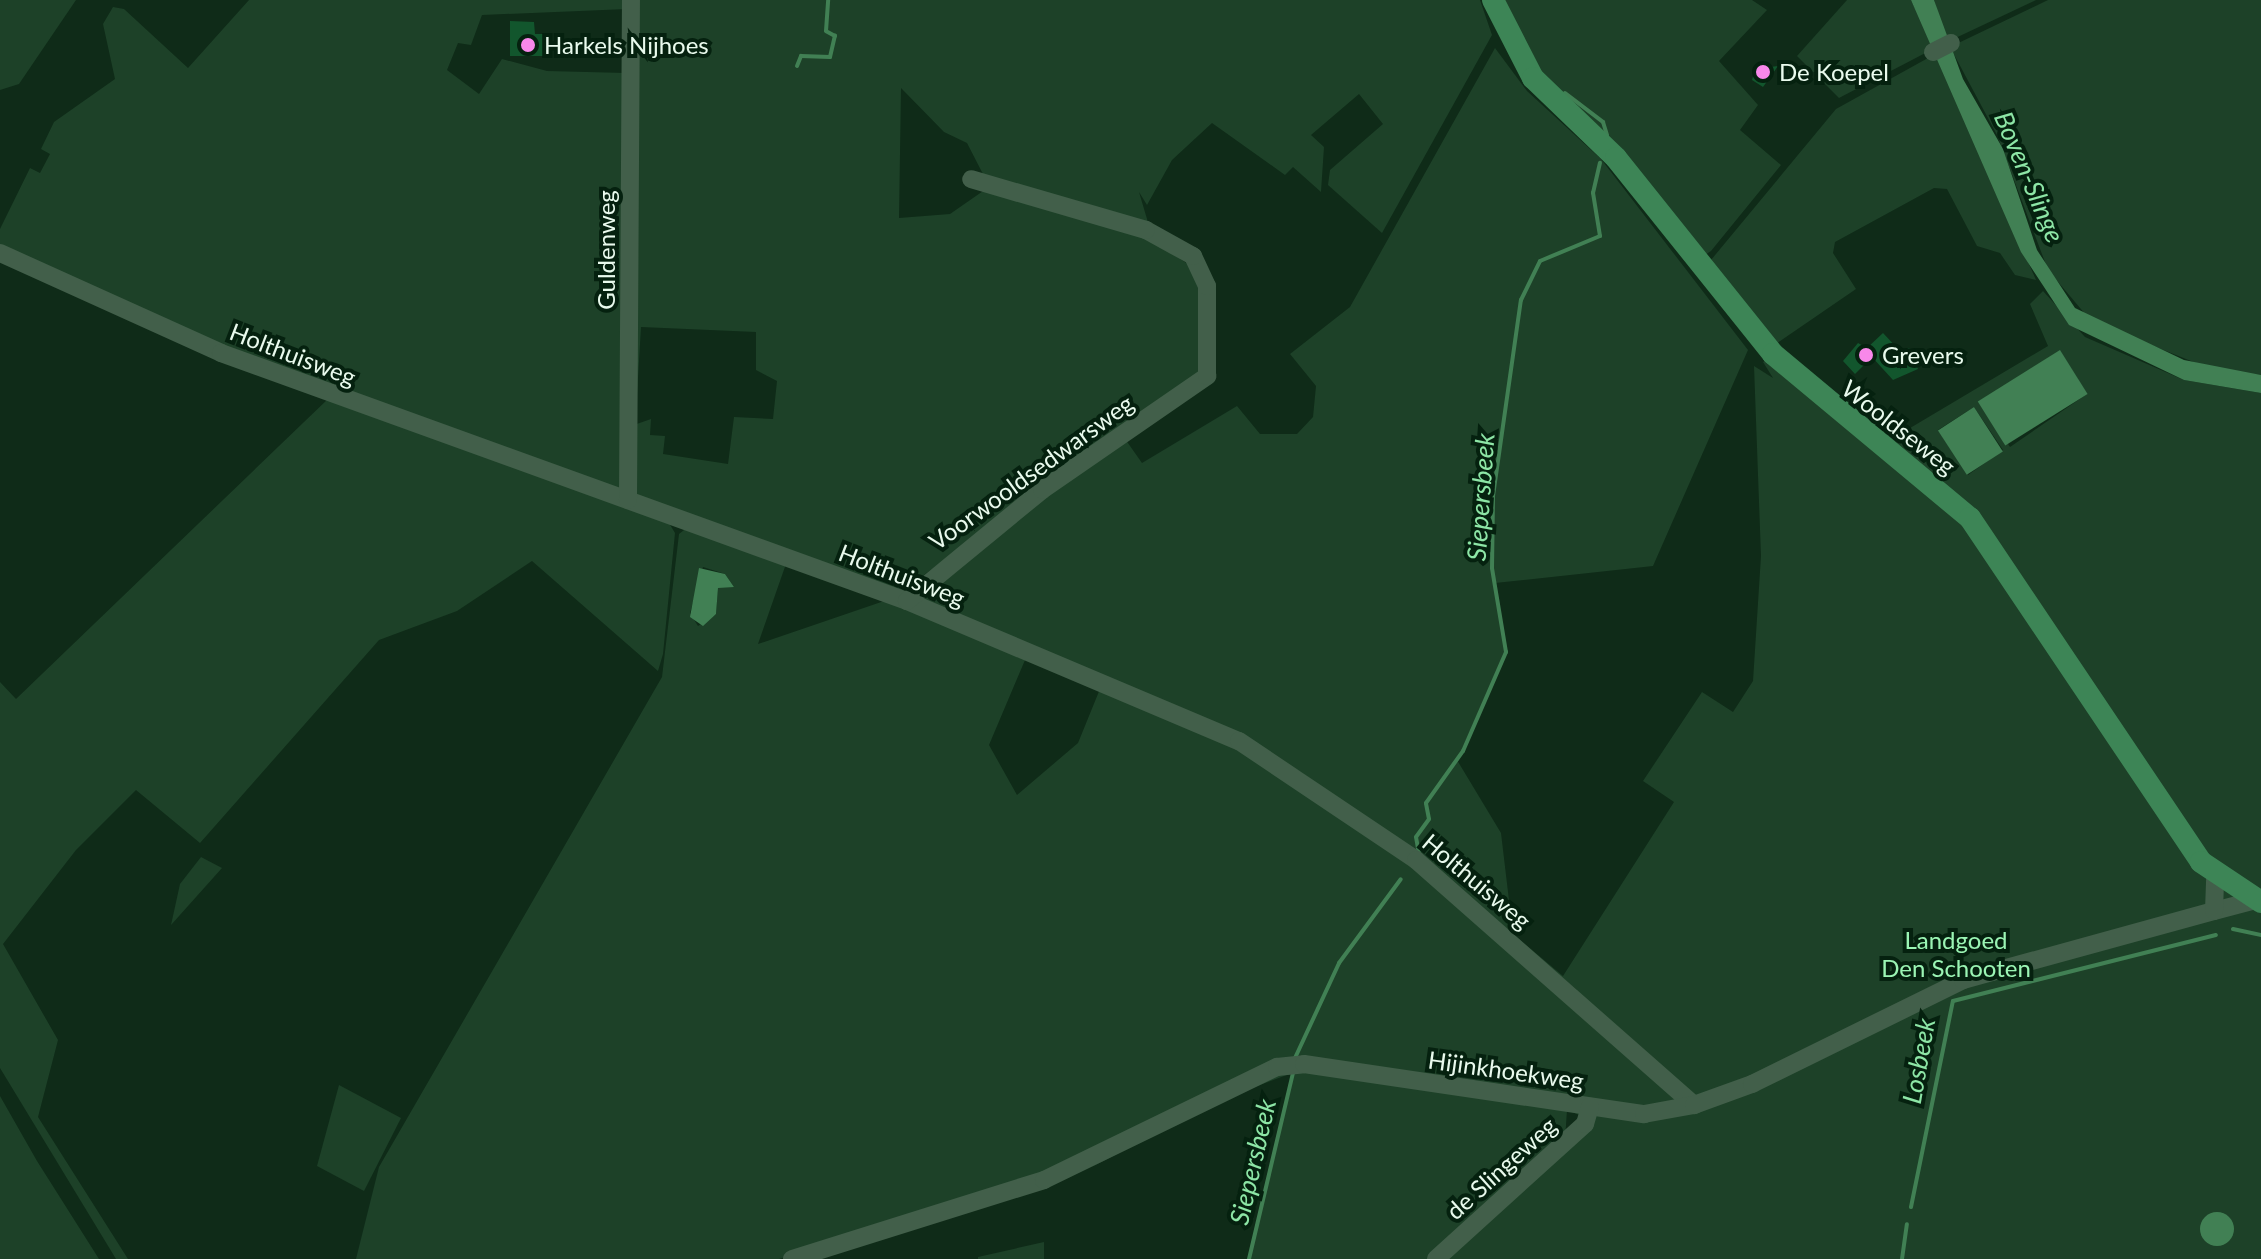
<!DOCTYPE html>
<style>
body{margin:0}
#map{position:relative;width:2261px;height:1259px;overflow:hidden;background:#0f2b18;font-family:Lato,sans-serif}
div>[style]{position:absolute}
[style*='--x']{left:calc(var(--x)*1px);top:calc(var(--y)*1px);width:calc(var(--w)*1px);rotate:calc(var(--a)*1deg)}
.green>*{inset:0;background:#1d4128}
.water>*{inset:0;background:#418054;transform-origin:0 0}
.round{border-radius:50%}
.stream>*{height:4px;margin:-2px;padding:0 2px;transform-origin:2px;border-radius:2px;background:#418054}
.building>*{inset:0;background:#12562d}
.minor>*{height:18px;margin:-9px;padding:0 9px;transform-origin:9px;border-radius:9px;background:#425f4a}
.major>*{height:22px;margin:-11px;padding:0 11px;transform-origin:11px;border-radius:11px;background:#3d8556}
.dots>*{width:22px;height:22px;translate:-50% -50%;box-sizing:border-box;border:4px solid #05210f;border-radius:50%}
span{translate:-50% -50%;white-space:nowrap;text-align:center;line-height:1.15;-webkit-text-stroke:8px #05210f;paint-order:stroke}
.poi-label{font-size:24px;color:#e9faed}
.left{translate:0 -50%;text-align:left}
.street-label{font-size:24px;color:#e9faed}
.park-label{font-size:24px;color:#9bf5b4}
.water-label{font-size:26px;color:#8de6a6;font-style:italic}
</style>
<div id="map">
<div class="green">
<div style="clip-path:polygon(0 0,76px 0,19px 84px,0 90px)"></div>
<div style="clip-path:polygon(249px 0,628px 0,627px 9px,482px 15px,471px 45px,458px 43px,447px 70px,479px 94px,502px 59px,547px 71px,626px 73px,626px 484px,615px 493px,290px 375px,0 245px,0 229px,30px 168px,40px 173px,50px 154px,41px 149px,54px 122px,115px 79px,103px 24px,113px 7px,124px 9px,188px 68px)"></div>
<div style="clip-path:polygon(635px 0,1480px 0,1492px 35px,1382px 233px,1328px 185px,1330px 170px,1383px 124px,1359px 94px,1311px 135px,1324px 147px,1321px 192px,1293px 167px,1285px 175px,1212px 123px,1172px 160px,1147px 205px,1139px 192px,1150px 229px,985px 178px,967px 143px,944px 132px,901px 88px,899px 218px,950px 214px,986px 189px,1130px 227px,1199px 271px,1203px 378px,1079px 458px,900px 593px,634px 495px,631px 426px,651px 419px,650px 435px,665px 436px,663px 454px,728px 464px,734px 417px,773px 419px,777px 381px,756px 370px,756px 332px,641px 327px,636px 412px)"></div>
<div style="clip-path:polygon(1498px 0,1752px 0,1767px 10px,1719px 61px,1758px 105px,1740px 130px,1781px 165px,1711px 251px,1705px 255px,1548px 88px)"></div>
<div style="clip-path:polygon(1847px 0,1911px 0,1935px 48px,1839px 98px,1797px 56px)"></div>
<div style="clip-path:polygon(1934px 0,2036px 0,1947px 42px)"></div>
<div style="clip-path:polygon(2048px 0,2261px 0,2261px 375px,2211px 369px,2091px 321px,2048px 270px,1997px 135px,1950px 47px)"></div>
<div style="clip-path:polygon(evenodd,1495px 48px,1527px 91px,1601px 159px,1748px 350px,1653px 566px,1495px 583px,1505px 652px,1457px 760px,1501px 833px,1513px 934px,1563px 976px,1674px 802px,1643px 781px,1702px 692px,1733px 712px,1753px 681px,1761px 556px,1754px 366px,1773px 378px,1763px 362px,1774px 356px,1895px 437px,2048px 346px,2030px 304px,2043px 291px,2085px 337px,2184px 380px,2261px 393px,2261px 1259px,1440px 1259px,1594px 1121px,1567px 1110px,1565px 1140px,1432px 1259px,1249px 1259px,1292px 1073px,1218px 1101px,1090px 1168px,1206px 1102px,1296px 1068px,1550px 1104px,1519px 1092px,1299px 1060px,1230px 1082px,1026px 1182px,779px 1259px,356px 1259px,379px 1167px,662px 677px,679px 534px,689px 526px,787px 561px,758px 644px,890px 599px,1028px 653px,989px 745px,1017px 795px,1078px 743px,1102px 684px,1295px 778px,1412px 861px,1573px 998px,1577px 990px,1418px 856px,1301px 772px,1203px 721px,917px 600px,918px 591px,1123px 436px,1142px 463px,1237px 406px,1260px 434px,1297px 434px,1313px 417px,1316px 386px,1290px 354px,1350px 307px,1495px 48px,2060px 351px,2087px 394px,2010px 447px,1980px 402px,2060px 351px,1495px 48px,1974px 407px,2003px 450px,1968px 475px,1938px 430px,1974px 407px,1495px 48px,703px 567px,725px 574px,734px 587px,718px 587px,716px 614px,698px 626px,690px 613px,703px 567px)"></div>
<div style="clip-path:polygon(1937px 53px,2036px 280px,2015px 275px,2000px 253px,1977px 246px,1947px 189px,1934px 188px,1835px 242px,1833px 253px,1856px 289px,1773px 346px,1711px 260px,1836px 109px)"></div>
<div style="clip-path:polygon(329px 398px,666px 518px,675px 533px,663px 654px,658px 671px,532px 561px,457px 611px,379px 640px,200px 843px,136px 790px,76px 850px,3px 944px,58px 1040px,38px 1117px,128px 1259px,116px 1259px,0 1068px,0 682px,16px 699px)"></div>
<div style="clip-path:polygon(201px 857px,222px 868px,171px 925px,180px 884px)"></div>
<div style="clip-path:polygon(339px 1085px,401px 1118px,364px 1191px,317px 1166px)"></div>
<div style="clip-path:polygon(0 1096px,37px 1161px,99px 1259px,0 1259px)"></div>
<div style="clip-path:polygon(1044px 1242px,1044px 1259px,978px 1259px,978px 1257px)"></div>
</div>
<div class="water">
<div style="clip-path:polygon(1911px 0,1934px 0,1963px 79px,2003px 149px,2037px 250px,2075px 308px,2184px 360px,2261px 375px,2261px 393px,2184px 380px,2069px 325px,2021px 252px)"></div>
<div style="left:2060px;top:350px;width:52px;height:97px;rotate:58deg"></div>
<div style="left:1974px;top:407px;width:53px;height:43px;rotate:57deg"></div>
<div style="clip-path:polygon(699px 568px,725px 574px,734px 587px,718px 588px,716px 614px,703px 626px,690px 617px)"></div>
<div class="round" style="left:2200px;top:1212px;width:34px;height:34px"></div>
</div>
<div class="stream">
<div style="--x:797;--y:66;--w:11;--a:-68"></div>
<div style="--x:801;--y:56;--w:29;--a:2"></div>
<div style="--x:830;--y:57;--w:22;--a:-77"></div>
<div style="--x:835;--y:36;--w:10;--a:-151"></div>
<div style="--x:826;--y:31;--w:31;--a:-86"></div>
<div style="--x:1565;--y:93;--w:48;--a:37.3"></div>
<div style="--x:1603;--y:122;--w:14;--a:73"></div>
<div style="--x:1419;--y:854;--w:17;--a:-100"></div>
<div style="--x:1416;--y:837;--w:22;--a:-54"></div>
<div style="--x:1429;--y:819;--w:16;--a:-101"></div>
<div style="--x:1426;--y:803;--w:64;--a:-54.6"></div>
<div style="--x:1463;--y:751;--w:108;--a:-66.5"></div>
<div style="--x:1506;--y:652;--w:85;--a:-99.5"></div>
<div style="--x:1492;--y:568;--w:72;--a:-89.2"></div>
<div style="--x:1493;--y:496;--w:198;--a:-81.9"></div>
<div style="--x:1521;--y:300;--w:43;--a:-64"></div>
<div style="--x:1540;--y:261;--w:65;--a:-22.6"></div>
<div style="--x:1600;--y:236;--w:44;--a:-99.2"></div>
<div style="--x:1593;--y:193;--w:31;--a:-77"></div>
<div style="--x:2233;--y:929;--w:29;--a:12"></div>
<div style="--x:1295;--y:1058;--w:105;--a:-65.1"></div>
<div style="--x:1339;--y:963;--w:104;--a:-53.6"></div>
<div style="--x:1911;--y:1207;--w:210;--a:-78.5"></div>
<div style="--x:1953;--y:1001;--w:271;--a:-14.1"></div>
<div style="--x:1249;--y:1259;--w:191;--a:-76.7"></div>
<div style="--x:1902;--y:1259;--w:35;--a:-82"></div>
</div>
<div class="building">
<div style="clip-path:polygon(510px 21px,534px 22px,535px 34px,546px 34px,546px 56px,510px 56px)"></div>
<div style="clip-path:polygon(1778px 66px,1763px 87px,1752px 80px,1755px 69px)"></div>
<div style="clip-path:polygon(1883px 333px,1900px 351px,1909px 348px,1918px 369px,1893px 380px,1872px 357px,1855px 374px,1843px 361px,1858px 343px,1867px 348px)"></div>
</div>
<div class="minor">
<div style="--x:1933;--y:52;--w:20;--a:-27"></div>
<div style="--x:0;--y:253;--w:243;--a:24.3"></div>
<div style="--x:221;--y:353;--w:729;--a:19.88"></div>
<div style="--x:907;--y:601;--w:360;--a:22.9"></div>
<div style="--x:1239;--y:741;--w:213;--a:33.9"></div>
<div style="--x:1416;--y:860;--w:371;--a:41.4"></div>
<div style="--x:628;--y:500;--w:500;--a:-89.66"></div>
<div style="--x:907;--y:601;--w:175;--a:-39.4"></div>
<div style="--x:1042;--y:490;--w:201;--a:-34.6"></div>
<div style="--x:1207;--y:376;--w:90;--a:-90"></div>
<div style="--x:1207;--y:286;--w:33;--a:-115"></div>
<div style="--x:1193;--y:256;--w:54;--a:-151"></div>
<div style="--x:1146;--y:230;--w:182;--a:-163.8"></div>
<div style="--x:2214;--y:911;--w:43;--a:-14.7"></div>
<div style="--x:792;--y:1259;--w:264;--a:-17.4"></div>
<div style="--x:1044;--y:1180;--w:259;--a:-25.9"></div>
<div style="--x:1277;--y:1067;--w:27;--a:-6"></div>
<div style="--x:1304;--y:1064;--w:344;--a:8.4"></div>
<div style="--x:1644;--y:1114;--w:51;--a:-10.2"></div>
<div style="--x:1694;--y:1105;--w:62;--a:-19.9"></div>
<div style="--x:1752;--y:1084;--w:235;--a:-26.2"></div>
<div style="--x:1963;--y:980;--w:260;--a:-15.4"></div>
<div style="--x:2214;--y:911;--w:33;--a:-88"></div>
<div style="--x:1436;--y:1259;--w:201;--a:-42.2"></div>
<div style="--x:1585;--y:1124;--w:18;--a:-74"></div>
</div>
<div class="major">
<div style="--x:1493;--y:0;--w:88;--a:62.9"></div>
<div style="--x:1533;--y:78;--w:115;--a:43.9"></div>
<div style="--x:1616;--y:158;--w:251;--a:51.3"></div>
<div style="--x:1773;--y:354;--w:256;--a:39.8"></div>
<div style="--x:1970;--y:518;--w:414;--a:56.1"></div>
<div style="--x:2201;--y:862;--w:72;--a:33.7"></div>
</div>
<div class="dots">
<div style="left:528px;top:45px;background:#f888ea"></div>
<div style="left:1763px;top:72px;background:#f888ea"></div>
<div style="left:1866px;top:355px;background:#f888ea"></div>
</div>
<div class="poi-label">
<span class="left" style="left:544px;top:45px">Harkels Nijhoes</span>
<span class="left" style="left:1779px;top:72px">De Koepel</span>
<span class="left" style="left:1882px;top:355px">Grevers</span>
</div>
<div class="street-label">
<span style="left:606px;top:250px;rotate:-90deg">Guldenweg</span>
<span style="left:293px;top:354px;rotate:21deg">Holthuisweg</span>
<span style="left:1899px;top:427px;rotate:38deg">Wooldseweg</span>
<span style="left:1031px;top:472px;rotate:-36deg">Voorwooldsedwarsweg</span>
<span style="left:902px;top:575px;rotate:21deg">Holthuisweg</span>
<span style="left:1477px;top:881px;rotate:40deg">Holthuisweg</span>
<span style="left:1506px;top:1070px;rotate:8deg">Hijinkhoekweg</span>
<span style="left:1501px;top:1168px;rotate:-42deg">de Slingeweg</span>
</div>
<div class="park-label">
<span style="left:1956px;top:954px">Landgoed<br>Den Schooten</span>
</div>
<div class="water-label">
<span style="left:2029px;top:177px;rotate:67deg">Boven-Slinge</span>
<span style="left:1481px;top:497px;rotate:-86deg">Siepersbeek</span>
<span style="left:1919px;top:1061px;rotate:-80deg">Losbeek</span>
<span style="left:1253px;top:1162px;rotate:-77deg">Siepersbeek</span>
</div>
</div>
